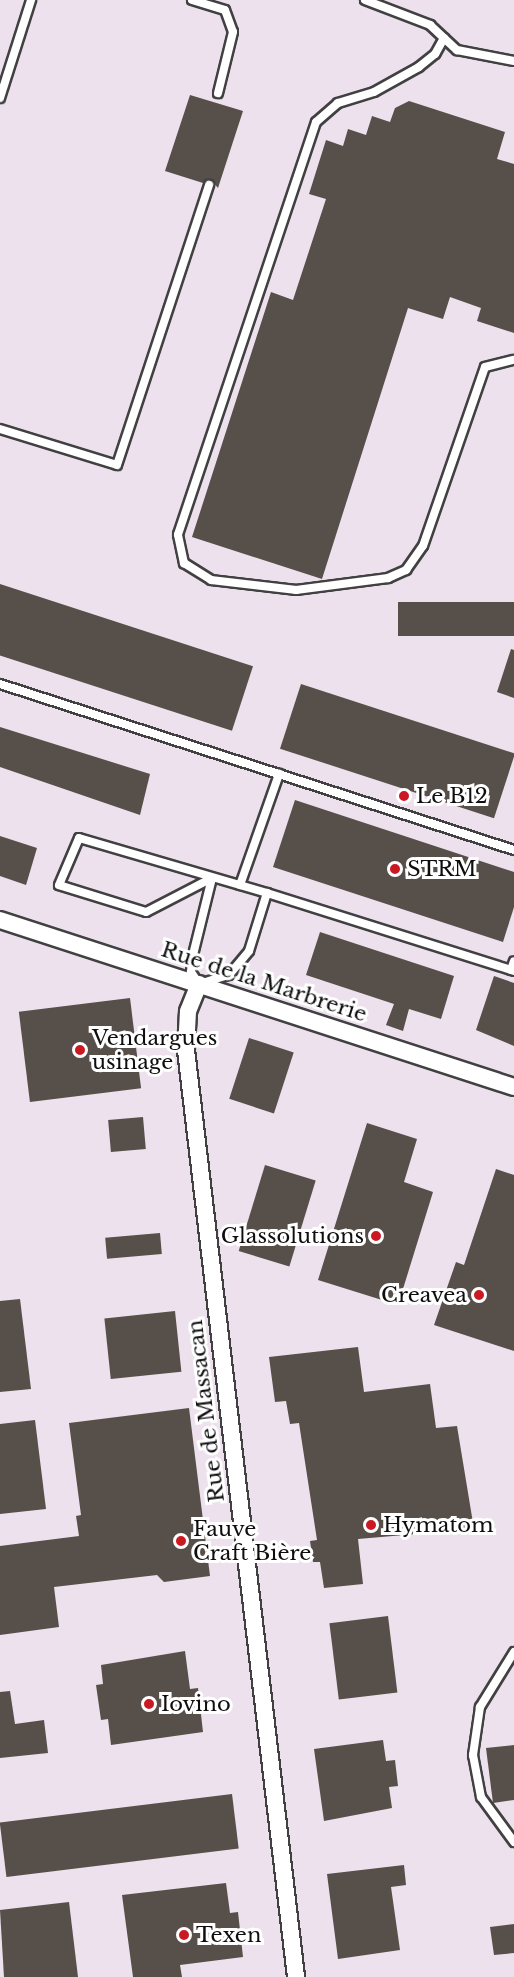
<!DOCTYPE html>
<meta charset="utf-8">
<style>
body{margin:0}
#map{position:relative;width:514px;height:1977px;overflow:hidden;background:#fffcef;font-family:"Libre Baskerville",serif}
div>[style]{position:absolute}
[style*='--x']{left:calc(var(--x)*1px);top:calc(var(--y)*1px);width:calc(var(--w)*1px);rotate:calc(var(--a)*1deg)}
.industrial>*{inset:0;background:#ece1ed;transform-origin:0 0}
.building>*{inset:0;background:#574f49;transform-origin:0 0}
.roads{filter:drop-shadow(2px 0 #414141) drop-shadow(-2px 0 #414141) drop-shadow(0 2px #414141) drop-shadow(0 -2px #414141)}
.service>*{height:8px;margin:-4px;padding:0 4px;transform-origin:4px;border-radius:4px;background:#fff}
.minor>*{height:16px;margin:-8px;padding:0 8px;transform-origin:8px;border-radius:8px;background:#fff}
.dots>*{width:16px;height:16px;translate:-50% -50%;box-sizing:border-box;border:3px solid #fff;border-radius:50%}
span{translate:-50% -50%;white-space:nowrap;text-align:center;line-height:1.15;-webkit-text-stroke:6px #fff;paint-order:stroke}
.poi-label{font-size:21px;color:#0e0e0e}
.left{translate:0 -50%;text-align:left}
.right{translate:-100% -50%;text-align:right}
.street-label{font-size:21px;color:#0e0e0e}
</style>
<div id="map">
<div class="industrial">
<div style="left:0;top:0;width:514px;height:1977px"></div>
</div>
<div class="building">
<div style="clip-path:polygon(190px 95px,243px 111px,218px 188px,210px 179px,203px 183px,165px 171px)"></div>
<div style="clip-path:polygon(409px 101px,505px 132px,497px 159px,514px 164px,514px 333px,477px 321px,481px 308px,450px 297px,443px 319px,408px 308px,322px 579px,192px 537px,271px 292px,293px 300px,326px 199px,309px 194px,326px 140px,343px 146px,348px 129px,366px 135px,372px 116px,390px 122px,395px 108px)"></div>
<div style="left:0;top:584px;width:266px;height:68px;rotate:18deg"></div>
<div style="left:514px;top:602px;width:34px;height:116px;rotate:90deg"></div>
<div style="clip-path:polygon(511px 649px,514px 650px,514px 698px,497px 692px)"></div>
<div style="left:301px;top:684px;width:225px;height:68px;rotate:18deg"></div>
<div style="clip-path:polygon(0 727px,150px 774px,140px 815px,0 767px)"></div>
<div style="clip-path:polygon(295px 800px,514px 872px,514px 907px,503px 942px,273px 867px)"></div>
<div style="clip-path:polygon(0 836px,37px 848px,26px 885px,0 876px)"></div>
<div style="clip-path:polygon(320px 932px,454px 976px,441px 1019px,409px 1009px,403px 1031px,386px 1025px,394px 1004px,306px 975px)"></div>
<div style="clip-path:polygon(494px 976px,514px 983px,514px 1046px,476px 1030px)"></div>
<div style="left:130px;top:998px;width:91px;height:112px;rotate:83deg"></div>
<div style="left:249px;top:1038px;width:47px;height:64px;rotate:18deg"></div>
<div style="left:143px;top:1117px;width:32px;height:35px;rotate:85deg"></div>
<div style="clip-path:polygon(367px 1123px,417px 1139px,404px 1182px,433px 1192px,398px 1305px,318px 1280px)"></div>
<div style="left:265px;top:1165px;width:53px;height:90px;rotate:17deg"></div>
<div style="clip-path:polygon(496px 1169px,514px 1175px,514px 1351px,434px 1325px,456px 1262px,464px 1265px)"></div>
<div style="left:160px;top:1233px;width:21px;height:55px;rotate:85deg"></div>
<div style="clip-path:polygon(20px 1299px,31px 1389px,0 1392px,0 1301px)"></div>
<div style="left:175px;top:1311px;width:61px;height:71px;rotate:84deg"></div>
<div style="clip-path:polygon(358px 1347px,364px 1392px,430px 1384px,436px 1428px,457px 1426px,474px 1529px,358px 1539px,363px 1584px,324px 1588px,320px 1562px,313px 1562px,310px 1541px,317px 1540px,299px 1423px,290px 1424px,286px 1401px,275px 1402px,269px 1357px)"></div>
<div style="clip-path:polygon(189px 1408px,210px 1576px,164px 1582px,157px 1575px,54px 1587px,59px 1627px,0 1635px,0 1546px,79px 1536px,76px 1516px,81px 1515px,69px 1423px)"></div>
<div style="clip-path:polygon(35px 1420px,46px 1509px,0 1514px,0 1424px)"></div>
<div style="left:388px;top:1616px;width:77px;height:59px;rotate:83deg"></div>
<div style="clip-path:polygon(185px 1651px,190px 1689px,198px 1688px,203px 1732px,111px 1745px,108px 1719px,101px 1720px,96px 1685px,103px 1684px,101px 1665px)"></div>
<div style="clip-path:polygon(10px 1691px,15px 1724px,44px 1720px,48px 1753px,0 1758px,0 1692px)"></div>
<div style="clip-path:polygon(383px 1740px,386px 1761px,395px 1760px,398px 1786px,389px 1787px,392px 1808px,324px 1821px,314px 1749px)"></div>
<div style="clip-path:polygon(514px 1745px,514px 1800px,493px 1803px,486px 1748px)"></div>
<div style="left:232px;top:1794px;width:55px;height:234px;rotate:83deg"></div>
<div style="clip-path:polygon(404px 1865px,406px 1885px,391px 1887px,400px 1950px,338px 1959px,327px 1874px)"></div>
<div style="clip-path:polygon(226px 1883px,230px 1913px,238px 1912px,243px 1957px,180px 1965px,182px 1977px,133px 1977px,122px 1895px)"></div>
<div style="clip-path:polygon(69px 1902px,78px 1977px,4px 1977px,0 1910px)"></div>
<div style="clip-path:polygon(514px 1924px,514px 1953px,494px 1955px,490px 1927px)"></div>
</div>
<div class="roads">
<div class="service">
<div style="--x:192;--y:0;--w:34;--a:17"></div>
<div style="--x:225;--y:10;--w:23;--a:70"></div>
<div style="--x:233;--y:32;--w:63;--a:103.8"></div>
<div style="--x:365;--y:0;--w:70;--a:21"></div>
<div style="--x:430;--y:25;--w:37;--a:43"></div>
<div style="--x:457;--y:50;--w:58;--a:10.9"></div>
<div style="--x:444;--y:38;--w:18;--a:119"></div>
<div style="--x:435;--y:54;--w:21;--a:141"></div>
<div style="--x:419;--y:67;--w:51;--a:150.9"></div>
<div style="--x:374;--y:92;--w:38;--a:163"></div>
<div style="--x:338;--y:103;--w:29;--a:139"></div>
<div style="--x:316;--y:122;--w:435;--a:108.5"></div>
<div style="--x:178;--y:535;--w:29;--a:78"></div>
<div style="--x:184;--y:563;--w:32;--a:32"></div>
<div style="--x:211;--y:580;--w:86;--a:6.7"></div>
<div style="--x:296;--y:590;--w:93;--a:-7.4"></div>
<div style="--x:388;--y:578;--w:20;--a:-24"></div>
<div style="--x:406;--y:570;--w:29;--a:-55"></div>
<div style="--x:423;--y:546;--w:189;--a:-70.9"></div>
<div style="--x:485;--y:367;--w:30;--a:-14"></div>
<div style="--x:0;--y:98;--w:103;--a:-72.4"></div>
<div style="--x:0;--y:429;--w:122;--a:17.1"></div>
<div style="--x:117;--y:465;--w:295;--a:-71.8"></div>
<div style="--x:0;--y:684;--w:540;--a:17.9"></div>
<div style="--x:212;--y:878;--w:74;--a:152.7"></div>
<div style="--x:146;--y:912;--w:91;--a:-162.8"></div>
<div style="--x:59;--y:885;--w:51;--a:-66.9"></div>
<div style="--x:79;--y:838;--w:196;--a:16.3"></div>
<div style="--x:267;--y:893;--w:259;--a:17.5"></div>
<div style="--x:212;--y:878;--w:79;--a:103.9"></div>
<div style="--x:193;--y:955;--w:17;--a:97"></div>
<div style="--x:191;--y:972;--w:14;--a:56"></div>
<div style="--x:199;--y:984;--w:31;--a:-17"></div>
<div style="--x:229;--y:975;--w:31;--a:-50"></div>
<div style="--x:249;--y:951;--w:61;--a:-72.8"></div>
<div style="--x:240;--y:885;--w:118;--a:-70.6"></div>
<div style="--x:511;--y:970;--w:9;--a:-72"></div>
<div style="--x:514;--y:1652;--w:65;--a:121.7"></div>
<div style="--x:480;--y:1707;--w:49;--a:98.3"></div>
<div style="--x:473;--y:1755;--w:43;--a:79.2"></div>
<div style="--x:481;--y:1797;--w:56;--a:53.7"></div>
</div>
<div class="minor">
<div style="--x:0;--y:920;--w:540;--a:18"></div>
<div style="--x:199;--y:984;--w:29;--a:112"></div>
<div style="--x:188;--y:1011;--w:39;--a:93"></div>
<div style="--x:186;--y:1050;--w:934;--a:83.23"></div>
</div>
</div>
<div class="dots">
<div style="left:404px;top:796px;background:#ca1922"></div>
<div style="left:395px;top:869px;background:#ca1922"></div>
<div style="left:80px;top:1050px;background:#ca1922"></div>
<div style="left:376px;top:1236px;background:#ca1922"></div>
<div style="left:479px;top:1295px;background:#ca1922"></div>
<div style="left:371px;top:1525px;background:#ca1922"></div>
<div style="left:181px;top:1541px;background:#ca1922"></div>
<div style="left:149px;top:1704px;background:#ca1922"></div>
<div style="left:184px;top:1935px;background:#ca1922"></div>
</div>
<div class="poi-label">
<span class="left" style="left:416px;top:796px">Le B12</span>
<span class="left" style="left:407px;top:869px">STRM</span>
<span class="left" style="left:92px;top:1050px">Vendargues<br>usinage</span>
<span class="right" style="left:364px;top:1236px">Glassolutions</span>
<span class="right" style="left:467px;top:1295px">Creavea</span>
<span class="left" style="left:383px;top:1525px">Hymatom</span>
<span class="left" style="left:193px;top:1541px">Fauve<br>Craft Bière</span>
<span class="left" style="left:161px;top:1704px">Iovino</span>
<span class="left" style="left:196px;top:1935px">Texen</span>
</div>
<div class="street-label">
<span style="left:264px;top:982px;rotate:18deg">Rue de la Marbrerie</span>
<span style="left:206px;top:1411px;rotate:-97deg">Rue de Massacan</span>
</div>
</div>
